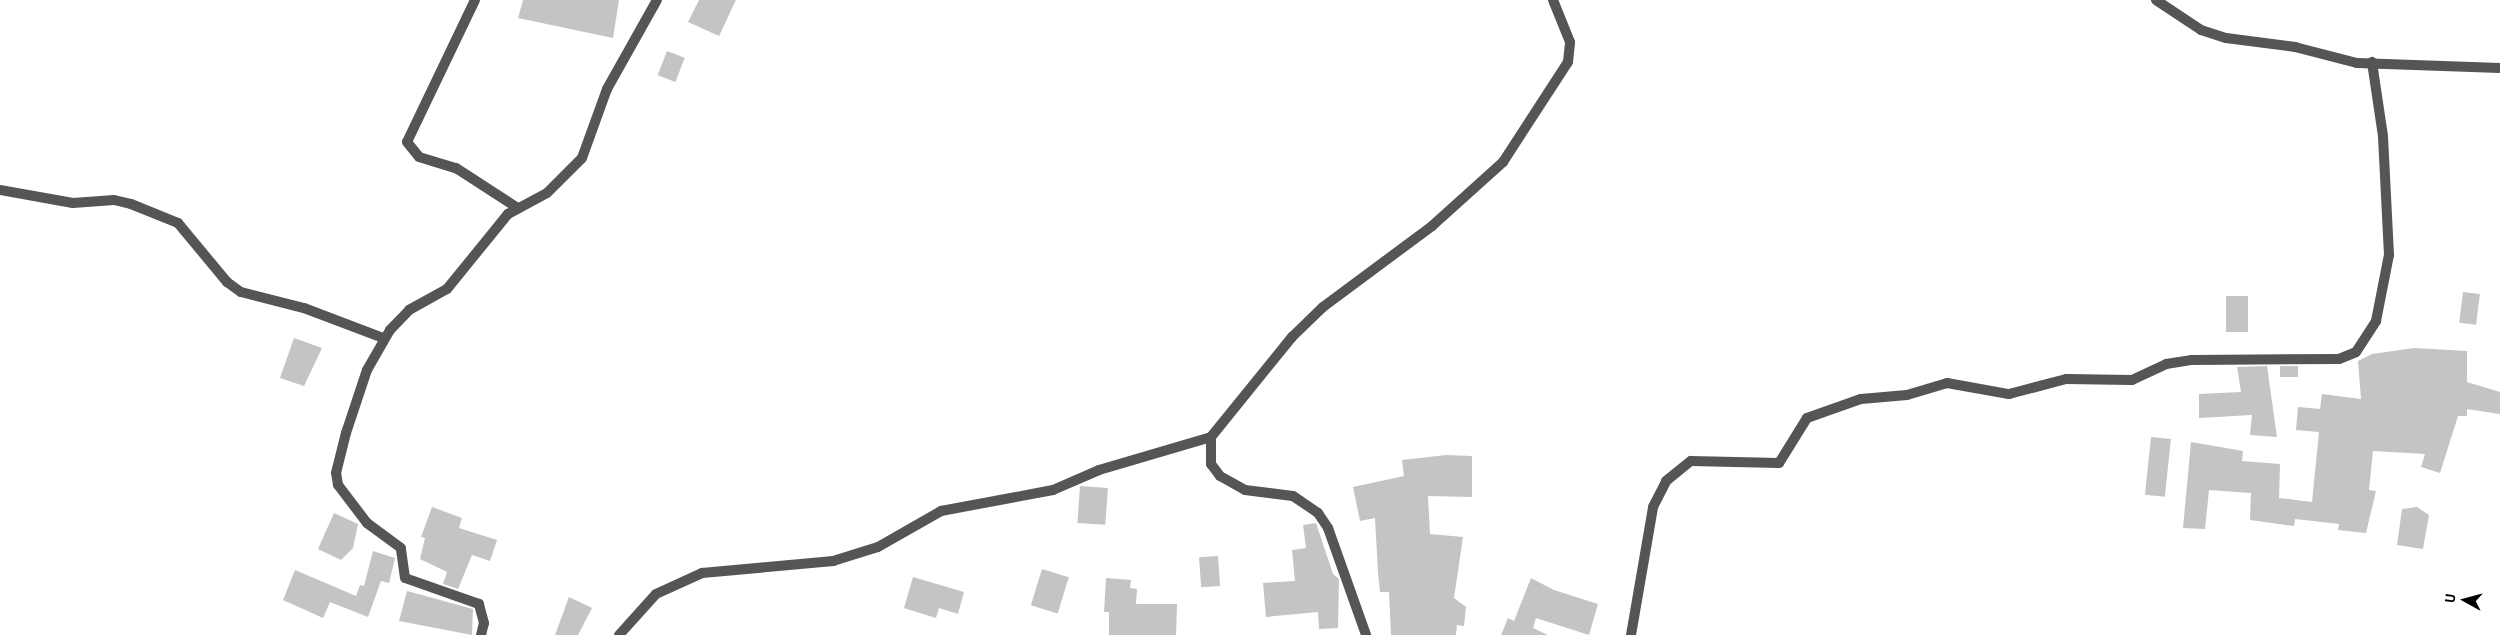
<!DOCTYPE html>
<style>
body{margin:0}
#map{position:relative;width:2500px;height:635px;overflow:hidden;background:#fff;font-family:Barlow,sans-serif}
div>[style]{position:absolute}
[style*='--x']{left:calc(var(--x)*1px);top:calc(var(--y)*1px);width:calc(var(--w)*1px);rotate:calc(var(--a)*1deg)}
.building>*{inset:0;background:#c4c4c4;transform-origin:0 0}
.minor>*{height:10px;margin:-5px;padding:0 5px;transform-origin:5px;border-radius:5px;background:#555}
span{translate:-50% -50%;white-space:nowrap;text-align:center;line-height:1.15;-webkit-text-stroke:4px #fff;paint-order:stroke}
.north{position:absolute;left:2440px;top:575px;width:50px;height:50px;-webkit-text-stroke:4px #fff;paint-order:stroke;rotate:277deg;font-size:14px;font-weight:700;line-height:20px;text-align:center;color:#000}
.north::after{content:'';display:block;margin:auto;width:18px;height:22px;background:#000;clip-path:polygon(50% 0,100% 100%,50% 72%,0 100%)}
</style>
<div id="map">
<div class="building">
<div style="clip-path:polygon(523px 0,619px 0,613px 38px,518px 18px)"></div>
<div style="clip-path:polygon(699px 0,736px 0,719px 36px,688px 22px)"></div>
<div style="left:667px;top:51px;width:19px;height:26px;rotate:21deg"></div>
<div style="left:2463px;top:292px;width:17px;height:31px;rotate:7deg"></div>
<div style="left:2226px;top:296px;width:22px;height:36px"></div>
<div style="clip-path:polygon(294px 338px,322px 348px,304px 386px,280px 378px)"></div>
<div style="clip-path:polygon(2414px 348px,2467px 351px,2467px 382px,2500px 392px,2500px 414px,2467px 409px,2467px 416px,2458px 416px,2440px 473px,2421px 467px,2425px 454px,2373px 451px,2369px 490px,2376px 491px,2366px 533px,2338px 530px,2339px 524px,2295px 519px,2294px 526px,2250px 520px,2251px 493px,2209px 490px,2205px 529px,2183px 528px,2191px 442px,2243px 451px,2242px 461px,2280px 464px,2279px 498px,2312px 502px,2319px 432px,2296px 430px,2298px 407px,2320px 409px,2322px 394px,2361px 399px,2358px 361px,2372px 354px)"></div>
<div style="clip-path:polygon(2267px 366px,2277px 437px,2250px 435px,2252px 415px,2199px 418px,2199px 394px,2241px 392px,2237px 367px)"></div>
<div style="left:2280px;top:366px;width:18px;height:11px"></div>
<div style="left:2151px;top:437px;width:20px;height:58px;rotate:6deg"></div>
<div style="clip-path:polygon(1446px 455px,1472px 456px,1472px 497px,1428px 496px,1430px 534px,1463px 537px,1454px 598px,1466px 607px,1464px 626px,1457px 625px,1456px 635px,1391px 635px,1389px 592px,1380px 592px,1378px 573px,1375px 518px,1360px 521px,1353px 487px,1404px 476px,1402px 460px)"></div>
<div style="left:1080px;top:486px;width:28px;height:37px;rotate:4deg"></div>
<div style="clip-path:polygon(432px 507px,462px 518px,459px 528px,497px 540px,490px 561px,472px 555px,458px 589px,443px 584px,447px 572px,420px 559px,425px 538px,421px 537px)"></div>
<div style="clip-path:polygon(2417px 507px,2429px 515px,2423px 549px,2397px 545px,2402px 509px)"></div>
<div style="clip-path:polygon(334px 513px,358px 524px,353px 548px,341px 560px,318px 549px)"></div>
<div style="clip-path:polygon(1316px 523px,1333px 574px,1339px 579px,1338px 628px,1319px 629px,1318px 612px,1266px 617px,1263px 583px,1295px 581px,1292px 550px,1306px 548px,1303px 525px)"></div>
<div style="clip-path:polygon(373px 551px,395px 558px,389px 583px,381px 581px,368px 617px,330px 602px,323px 618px,283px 600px,295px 570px,356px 596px,360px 585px,364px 586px)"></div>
<div style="left:1218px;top:556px;width:30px;height:19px;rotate:86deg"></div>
<div style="left:1042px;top:569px;width:28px;height:38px;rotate:17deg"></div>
<div style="clip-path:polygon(913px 577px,964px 592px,958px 614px,939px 608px,936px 618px,904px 608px)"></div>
<div style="clip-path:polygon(1106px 578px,1131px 580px,1130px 588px,1137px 589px,1136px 604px,1177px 604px,1176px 635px,1109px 635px,1109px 612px,1104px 612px)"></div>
<div style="clip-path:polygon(1531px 578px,1554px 590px,1598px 604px,1589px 635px,1536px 618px,1533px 628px,1548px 635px,1501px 635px,1508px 618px,1514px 621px)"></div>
<div style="clip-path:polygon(407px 591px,473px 609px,472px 635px,399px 621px)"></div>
<div style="clip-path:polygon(569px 597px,592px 608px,578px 635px,555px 635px)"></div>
</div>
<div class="minor">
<div style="--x:475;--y:0;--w:157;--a:115.6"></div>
<div style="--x:407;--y:142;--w:19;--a:51"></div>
<div style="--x:419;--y:157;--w:39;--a:17"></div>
<div style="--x:456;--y:168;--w:72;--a:33"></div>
<div style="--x:2156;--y:0;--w:54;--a:33.7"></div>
<div style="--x:2201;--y:30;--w:26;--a:18"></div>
<div style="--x:2226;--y:38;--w:70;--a:7.4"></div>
<div style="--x:2295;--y:47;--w:64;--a:14.5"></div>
<div style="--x:2357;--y:63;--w:143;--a:2"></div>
<div style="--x:0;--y:190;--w:74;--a:10.1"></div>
<div style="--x:73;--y:203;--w:41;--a:-4.2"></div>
<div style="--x:114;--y:200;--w:17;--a:13"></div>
<div style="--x:131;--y:204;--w:51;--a:22"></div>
<div style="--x:178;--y:223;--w:77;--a:50.3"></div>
<div style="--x:227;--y:282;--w:17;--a:36"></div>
<div style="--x:241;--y:292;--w:65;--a:14.3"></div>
<div style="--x:304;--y:308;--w:85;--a:20.8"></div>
<div style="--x:1211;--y:437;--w:27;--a:90"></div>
<div style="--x:1211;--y:464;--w:15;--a:53"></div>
<div style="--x:1220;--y:476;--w:29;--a:29"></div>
<div style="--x:1245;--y:490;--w:48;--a:7.1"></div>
<div style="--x:1293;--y:496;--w:30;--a:34"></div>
<div style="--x:1318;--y:513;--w:18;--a:56"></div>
<div style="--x:1328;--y:528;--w:114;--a:70.4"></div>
<div style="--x:481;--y:635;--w:12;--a:-76"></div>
<div style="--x:484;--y:623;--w:20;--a:-105"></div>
<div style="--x:479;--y:604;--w:78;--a:-160.6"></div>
<div style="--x:405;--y:578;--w:30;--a:-98"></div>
<div style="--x:401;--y:548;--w:42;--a:-143.7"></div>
<div style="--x:367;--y:523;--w:48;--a:-127.3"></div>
<div style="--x:338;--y:485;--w:12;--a:-99"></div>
<div style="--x:336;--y:473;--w:41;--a:-76"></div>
<div style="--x:346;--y:433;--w:66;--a:-71.6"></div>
<div style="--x:367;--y:370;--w:46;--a:-60.1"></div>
<div style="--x:390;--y:330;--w:28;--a:-46"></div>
<div style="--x:409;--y:310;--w:43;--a:-28.9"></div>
<div style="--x:447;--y:289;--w:97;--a:-50.9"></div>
<div style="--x:508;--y:214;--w:44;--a:-28.3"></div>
<div style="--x:547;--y:193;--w:49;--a:-45"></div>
<div style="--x:582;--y:158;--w:73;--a:-70.1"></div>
<div style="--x:607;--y:89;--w:102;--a:-60.7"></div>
<div style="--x:619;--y:635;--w:55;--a:-47.9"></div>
<div style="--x:656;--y:594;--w:51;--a:-24.5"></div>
<div style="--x:702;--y:573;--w:132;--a:-5.2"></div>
<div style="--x:833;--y:561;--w:47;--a:-17.3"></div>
<div style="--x:878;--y:547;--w:73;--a:-29.7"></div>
<div style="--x:941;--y:511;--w:114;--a:-10.6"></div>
<div style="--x:1053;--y:490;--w:50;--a:-23.5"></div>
<div style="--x:1099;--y:470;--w:117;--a:-16.4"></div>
<div style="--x:1211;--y:437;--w:129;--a:-51"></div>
<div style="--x:1292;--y:337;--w:43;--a:-44.1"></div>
<div style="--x:1323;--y:307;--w:136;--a:-36.6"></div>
<div style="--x:1432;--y:226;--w:96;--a:-42"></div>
<div style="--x:1503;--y:162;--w:119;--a:-57"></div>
<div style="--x:1568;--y:62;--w:20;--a:-84"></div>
<div style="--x:1570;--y:42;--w:45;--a:-112"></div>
<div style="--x:1631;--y:635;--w:130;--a:-80.2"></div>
<div style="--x:1653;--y:507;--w:29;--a:-63"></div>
<div style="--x:1666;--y:481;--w:32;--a:-39"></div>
<div style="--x:1691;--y:461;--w:88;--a:1.3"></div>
<div style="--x:1779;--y:463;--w:53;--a:-58.1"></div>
<div style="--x:1807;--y:418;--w:57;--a:-19.4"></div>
<div style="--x:1861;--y:399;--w:46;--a:-5"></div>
<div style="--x:1907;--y:395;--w:42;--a:-16.7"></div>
<div style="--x:1947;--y:383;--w:63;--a:10.1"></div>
<div style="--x:2009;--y:394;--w:59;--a:-14.7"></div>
<div style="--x:2066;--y:379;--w:66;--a:0.9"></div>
<div style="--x:2132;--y:380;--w:38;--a:-25"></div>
<div style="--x:2166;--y:364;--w:25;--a:-9"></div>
<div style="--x:2191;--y:360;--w:148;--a:-0.4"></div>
<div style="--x:2339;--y:359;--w:18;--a:-22"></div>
<div style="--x:2356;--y:352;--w:37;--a:-57"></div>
<div style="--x:2376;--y:321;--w:67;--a:-78.9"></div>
<div style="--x:2389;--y:255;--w:119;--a:-92.9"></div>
<div style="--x:2383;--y:136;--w:75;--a:-98.5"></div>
</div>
<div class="north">U</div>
</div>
